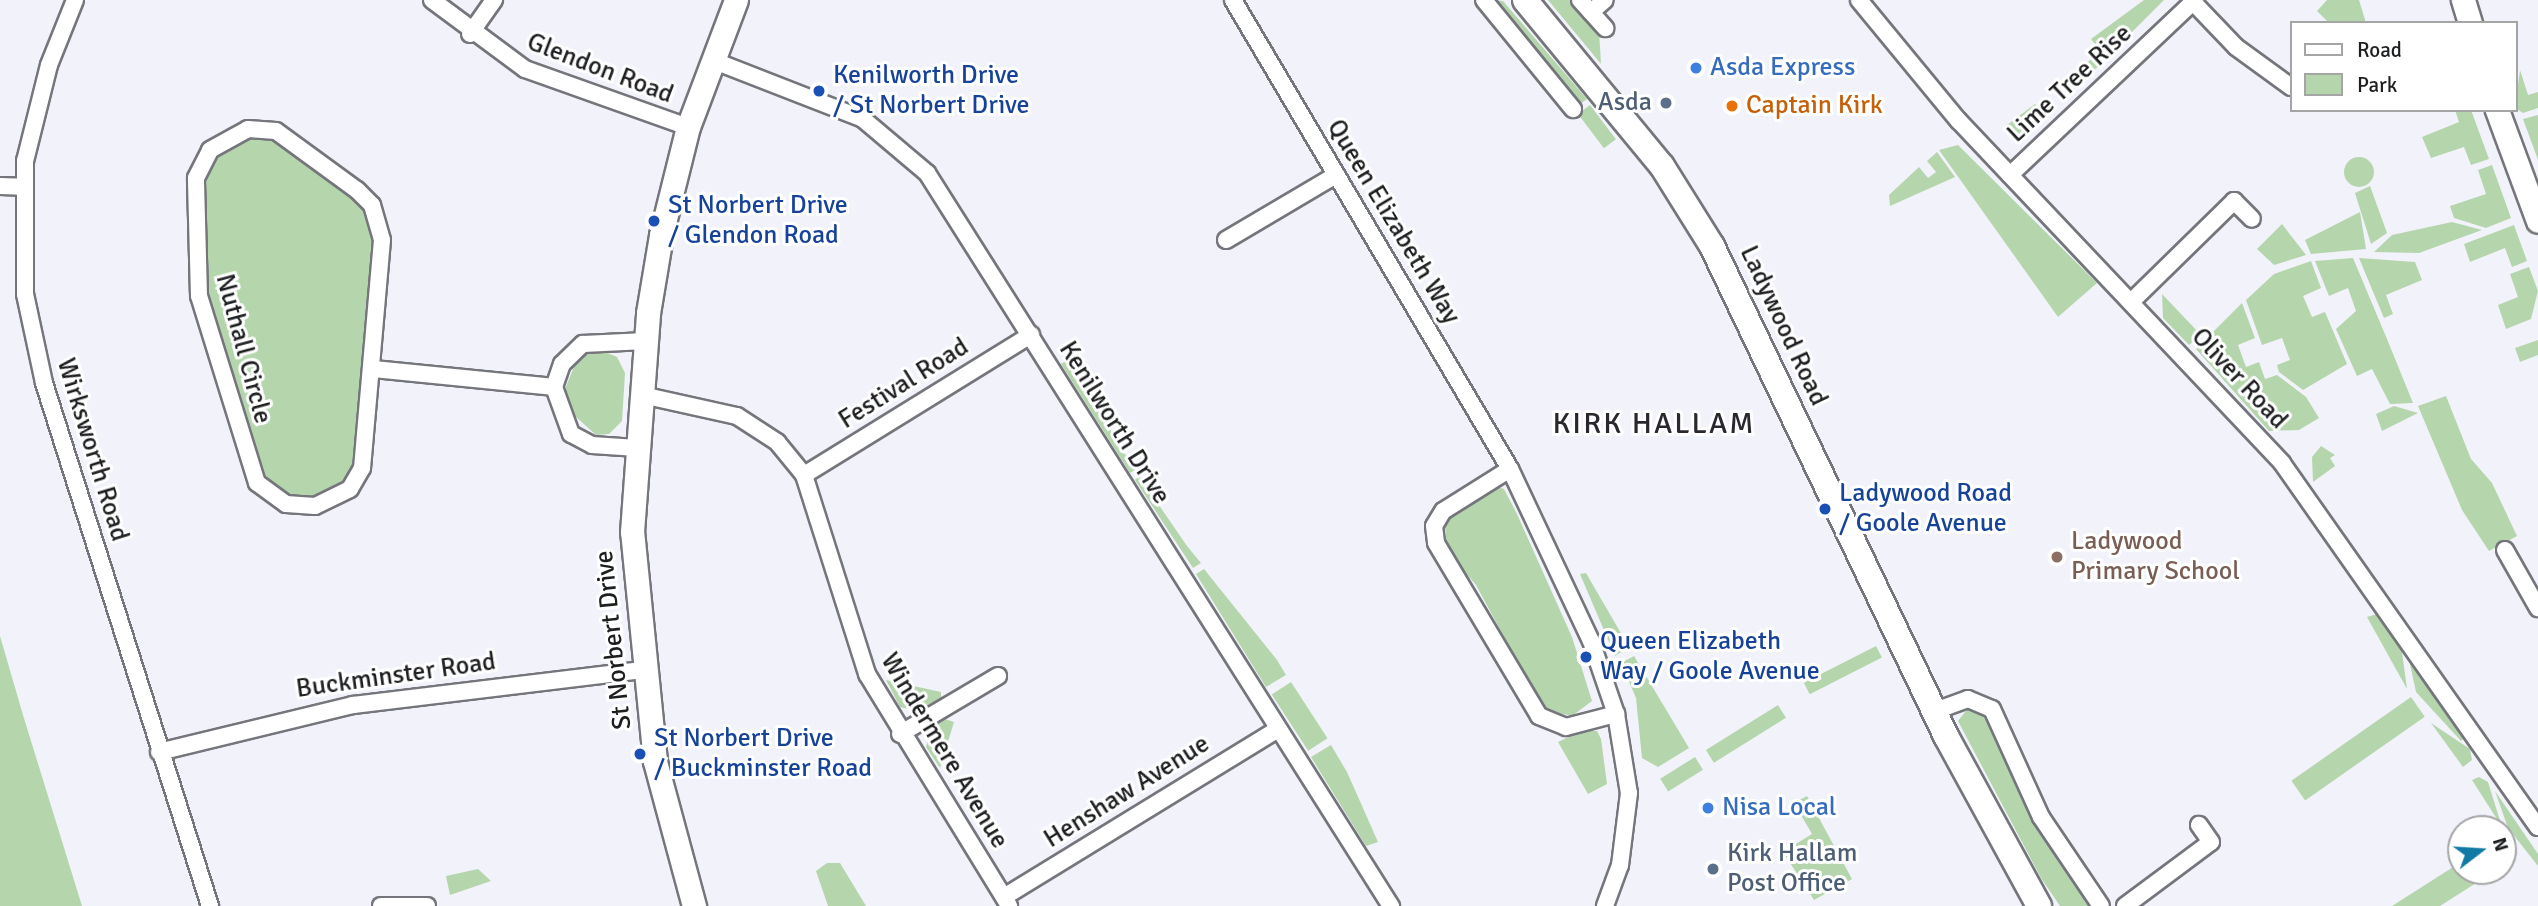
<!DOCTYPE html>
<style>
body{margin:0}
#map{position:relative;width:2538px;height:906px;overflow:hidden;background:#f2f3fa;font-family:Signika,sans-serif}
div>[style]{position:absolute}
[style*='--x']{left:calc(var(--x)*1px);top:calc(var(--y)*1px);width:calc(var(--w)*1px);rotate:calc(var(--a)*1deg)}
.green>*{inset:0;background:#b5d5ad;transform-origin:0 0}
.round{border-radius:50%}
.roads{filter:drop-shadow(2px 0 #75767c) drop-shadow(-2px 0 #75767c) drop-shadow(0 2px #75767c) drop-shadow(0 -2px #75767c)}
.street>*{height:16px;margin:-8px;padding:0 8px;transform-origin:8px;border-radius:8px;background:#fff}
.secondary>*{height:23px;margin:-11.5px;padding:0 11.5px;transform-origin:11.5px;border-radius:11.5px;background:#fff}
.primary>*{height:24px;margin:-12px;padding:0 12px;transform-origin:12px;border-radius:12px;background:#fff}
.dots>*{width:19px;height:19px;translate:-50% -50%;box-sizing:border-box;border:4px solid #fff;border-radius:50%}
span{translate:-50% -50%;white-space:nowrap;text-align:center;line-height:1.15;-webkit-text-stroke:6px #fff;paint-order:stroke}
.shop-label{font-size:26px;color:#366cbe}
.left{translate:0 -50%;text-align:left}
.street-label{font-size:26px;color:#1d1e20}
.transit-label{font-size:26px;color:#164399}
.service-label{font-size:26px;color:#4e5e75}
.right{translate:-100% -50%;text-align:right}
.food-label{font-size:26px;color:#c56008}
.education-label{font-size:26px;color:#785e54}
.quarter-label{font-size:30px;color:#28282e;letter-spacing:2px}
.legend{position:absolute;left:2290px;top:21px;width:228px;height:91px;box-sizing:border-box;background:#fff;border:2px solid #a5a5a6;margin:0;padding:9px 12px;list-style:none;font-size:21px;color:#1d1e20}
.legend li{display:flex;align-items:center;gap:14px;height:35px}
.legend b{width:35px;border:2px solid #a5a5a6}
.north{position:absolute;left:2447px;top:815px;width:70px;height:70px;box-sizing:border-box;background:#fff;border:2px solid #a5a5a6;border-radius:50%;rotate:73deg;font-size:19px;font-weight:700;line-height:28px;text-align:center;color:#1d1e20}
.north::after{content:'';display:block;margin:auto;width:24px;height:32px;background:#117aa4;clip-path:polygon(50% 0,100% 100%,50% 72%,0 100%)}
</style>
<div id="map">
<div class="green">
<div style="clip-path:polygon(1493px 0,1503px 1px,1587px 99px,1580px 104px)"></div>
<div style="clip-path:polygon(1548px 0,1571px 0,1599px 30px,1601px 64px)"></div>
<div style="clip-path:polygon(2144px 0,2164px 0,2106px 58px,2091px 39px)"></div>
<div style="clip-path:polygon(2327px 0,2359px 0,2366px 23px,2329px 23px,2317px 11px)"></div>
<div style="clip-path:polygon(2095px 56px,2102px 63px,2069px 94px,2061px 84px)"></div>
<div style="clip-path:polygon(2520px 70px,2528px 95px,2538px 92px,2538px 108px,2523px 113px,2515px 108px)"></div>
<div style="left:2035px;top:104px;width:15px;height:38px;rotate:53deg"></div>
<div style="left:1590px;top:105px;width:43px;height:15px;rotate:53deg"></div>
<div style="clip-path:polygon(2455px 110px,2471px 110px,2489px 159px,2471px 165px,2464px 147px,2431px 158px,2422px 137px,2459px 122px)"></div>
<div style="clip-path:polygon(2538px 115px,2538px 160px,2523px 119px)"></div>
<div style="clip-path:polygon(253px 136px,274px 139px,325px 171px,366px 208px,375px 240px,359px 456px,344px 483px,312px 499px,282px 494px,260px 469px,208px 298px,199px 195px,210px 161px,226px 144px)"></div>
<div style="clip-path:polygon(1958px 145px,2097px 283px,2058px 317px,1939px 150px)"></div>
<div style="clip-path:polygon(1937px 152px,1955px 177px,1890px 206px,1889px 195px,1919px 167px,1928px 178px,1936px 172px,1927px 161px)"></div>
<div class="round" style="left:2344px;top:157px;width:30px;height:30px"></div>
<div style="clip-path:polygon(2492px 165px,2511px 218px,2486px 228px,2454px 218px,2450px 206px,2486px 194px,2478px 170px)"></div>
<div style="clip-path:polygon(2370px 186px,2387px 233px,2371px 244px,2355px 193px)"></div>
<div style="clip-path:polygon(2360px 212px,2366px 249px,2311px 254px,2305px 240px)"></div>
<div style="clip-path:polygon(2452px 222px,2482px 230px,2419px 253px,2374px 252px,2392px 235px)"></div>
<div style="clip-path:polygon(2282px 224px,2306px 255px,2274px 265px,2257px 249px)"></div>
<div style="clip-path:polygon(2514px 225px,2527px 261px,2512px 267px,2505px 248px,2470px 262px,2464px 244px)"></div>
<div style="clip-path:polygon(2353px 258px,2387px 339px,2413px 403px,2390px 404px,2372px 369px,2357px 376px,2336px 329px,2356px 311px,2348px 288px,2329px 296px,2315px 261px)"></div>
<div style="clip-path:polygon(2359px 258px,2415px 262px,2422px 280px,2386px 295px,2393px 314px,2384px 318px)"></div>
<div style="clip-path:polygon(2311px 261px,2321px 288px,2303px 296px,2312px 317px,2325px 312px,2347px 364px,2303px 390px,2279px 372px,2277px 365px,2290px 360px,2282px 338px,2262px 345px,2246px 300px,2274px 274px)"></div>
<div style="clip-path:polygon(2529px 267px,2538px 291px,2531px 319px,2506px 329px,2498px 305px,2518px 297px,2510px 274px)"></div>
<div style="clip-path:polygon(2162px 294px,2201px 335px,2189px 345px,2163px 318px)"></div>
<div style="clip-path:polygon(2242px 303px,2255px 338px,2238px 345px,2246px 367px,2259px 362px,2265px 379px,2277px 375px,2306px 397px,2319px 418px,2299px 430px,2269px 431px,2196px 349px)"></div>
<div style="clip-path:polygon(2538px 340px,2538px 355px,2520px 362px,2515px 348px)"></div>
<div style="clip-path:polygon(598px 349px,617px 357px,625px 373px,622px 421px,609px 434px,596px 435px,565px 407px,565px 389px,577px 359px)"></div>
<div style="clip-path:polygon(1067px 360px,1135px 470px,1130px 473px,1061px 364px)"></div>
<div style="clip-path:polygon(2446px 396px,2471px 459px,2492px 483px,2517px 536px,2489px 551px,2462px 510px,2418px 406px)"></div>
<div style="clip-path:polygon(2394px 406px,2418px 413px,2382px 431px,2376px 414px)"></div>
<div style="clip-path:polygon(2321px 446px,2335px 455px,2330px 458px,2335px 466px,2313px 482px,2312px 457px)"></div>
<div style="clip-path:polygon(1139px 476px,1187px 546px,1201px 563px,1193px 568px,1135px 480px)"></div>
<div style="clip-path:polygon(1495px 486px,1504px 489px,1517px 514px,1572px 637px,1592px 701px,1572px 716px,1543px 709px,1476px 585px,1446px 550px,1445px 519px)"></div>
<div style="clip-path:polygon(1204px 569px,1277px 660px,1286px 675px,1266px 687px,1196px 574px)"></div>
<div style="clip-path:polygon(1586px 573px,1629px 647px,1615px 656px,1580px 574px)"></div>
<div style="clip-path:polygon(2380px 613px,2401px 645px,2407px 689px,2367px 617px)"></div>
<div style="clip-path:polygon(0 636px,23px 715px,82px 906px,0 906px)"></div>
<div style="left:1876px;top:646px;width:13px;height:81px;rotate:63deg"></div>
<div style="clip-path:polygon(2408px 655px,2463px 739px,2461px 741px,2416px 692px)"></div>
<div style="clip-path:polygon(1634px 656px,1689px 748px,1658px 767px,1642px 758px,1636px 698px,1621px 663px)"></div>
<div style="clip-path:polygon(886px 680px,941px 692px,941px 698px,917px 711px,900px 707px)"></div>
<div style="left:1291px;top:682px;width:67px;height:23px;rotate:57deg"></div>
<div style="left:2411px;top:697px;width:24px;height:146px;rotate:55deg"></div>
<div style="left:1778px;top:705px;width:15px;height:85px;rotate:58deg"></div>
<div style="clip-path:polygon(1969px 707px,1982px 712px,2033px 821px,2092px 906px,2060px 906px,2041px 878px,1958px 721px)"></div>
<div style="clip-path:polygon(945px 719px,954px 722px,940px 768px,926px 747px,931px 729px)"></div>
<div style="clip-path:polygon(2431px 723px,2470px 749px,2472px 760px,2463px 767px)"></div>
<div style="clip-path:polygon(1581px 731px,1597px 731px,1601px 739px,1607px 784px,1588px 794px,1558px 742px)"></div>
<div style="clip-path:polygon(1331px 745px,1347px 772px,1378px 842px,1366px 846px,1311px 757px)"></div>
<div style="left:1695px;top:757px;width:15px;height:41px;rotate:58deg"></div>
<div style="clip-path:polygon(2479px 777px,2488px 782px,2502px 827px,2472px 780px)"></div>
<div style="clip-path:polygon(2495px 791px,2538px 854px,2538px 866px,2508px 828px)"></div>
<div style="clip-path:polygon(1807px 796px,1852px 879px,1814px 900px,1783px 852px,1812px 834px,1794px 803px)"></div>
<div style="clip-path:polygon(2461px 862px,2461px 871px,2495px 871px,2440px 906px,2392px 906px)"></div>
<div style="clip-path:polygon(827px 863px,840px 863px,866px 906px,828px 906px,816px 871px)"></div>
<div style="clip-path:polygon(478px 869px,491px 881px,450px 895px,446px 876px)"></div>
</div>
<div class="roads">
<div class="street">
<div style="--x:75;--y:0;--w:70;--a:111.8"></div>
<div style="--x:49;--y:65;--w:99;--a:104"></div>
<div style="--x:25;--y:161;--w:133;--a:90"></div>
<div style="--x:25;--y:294;--w:91;--a:77.9"></div>
<div style="--x:44;--y:383;--w:549;--a:72.39"></div>
<div style="--x:432;--y:0;--w:116;--a:36.6"></div>
<div style="--x:525;--y:69;--w:173;--a:19.6"></div>
<div style="--x:1233;--y:0;--w:545;--a:59.43"></div>
<div style="--x:1510;--y:469;--w:190;--a:64.8"></div>
<div style="--x:1591;--y:641;--w:77;--a:71.1"></div>
<div style="--x:1616;--y:714;--w:80;--a:80.7"></div>
<div style="--x:1629;--y:793;--w:73;--a:97.1"></div>
<div style="--x:1620;--y:865;--w:44;--a:110.1"></div>
<div style="--x:1484;--y:0;--w:141;--a:50.8"></div>
<div style="--x:1580;--y:0;--w:38;--a:48"></div>
<div style="--x:1859;--y:0;--w:156;--a:50.5"></div>
<div style="--x:1958;--y:120;--w:472;--a:46.6"></div>
<div style="--x:2282;--y:463;--w:445;--a:54.9"></div>
<div style="--x:2193;--y:2;--w:62;--a:46.3"></div>
<div style="--x:2236;--y:47;--w:68;--a:36"></div>
<div style="--x:1591;--y:12;--w:18;--a:-41"></div>
<div style="--x:470;--y:34;--w:42;--a:-54.8"></div>
<div style="--x:712;--y:60;--w:162;--a:21.3"></div>
<div style="--x:863;--y:119;--w:84;--a:40.2"></div>
<div style="--x:927;--y:173;--w:868;--a:57.67"></div>
<div style="--x:248;--y:129;--w:28;--a:4"></div>
<div style="--x:276;--y:131;--w:100;--a:36.1"></div>
<div style="--x:357;--y:190;--w:21;--a:45"></div>
<div style="--x:372;--y:205;--w:36;--a:74"></div>
<div style="--x:382;--y:240;--w:229;--a:95"></div>
<div style="--x:362;--y:468;--w:24;--a:120"></div>
<div style="--x:350;--y:489;--w:39;--a:154"></div>
<div style="--x:315;--y:506;--w:29;--a:-176"></div>
<div style="--x:286;--y:504;--w:36;--a:-144"></div>
<div style="--x:257;--y:483;--w:196;--a:-107.2"></div>
<div style="--x:199;--y:296;--w:118;--a:-91.5"></div>
<div style="--x:196;--y:178;--w:31;--a:-63"></div>
<div style="--x:210;--y:150;--w:43;--a:-28.9"></div>
<div style="--x:2010;--y:175;--w:255;--a:-43.4"></div>
<div style="--x:0;--y:186;--w:23;--a:2"></div>
<div style="--x:1226;--y:240;--w:128;--a:-30.6"></div>
<div style="--x:2132;--y:301;--w:143;--a:-44.4"></div>
<div style="--x:2234;--y:201;--w:25;--a:45"></div>
<div style="--x:374;--y:369;--w:181;--a:5.7"></div>
<div style="--x:642;--y:395;--w:97;--a:12.5"></div>
<div style="--x:737;--y:416;--w:48;--a:33"></div>
<div style="--x:777;--y:442;--w:43;--a:50.7"></div>
<div style="--x:804;--y:475;--w:209;--a:72.4"></div>
<div style="--x:867;--y:674;--w:272;--a:58.5"></div>
<div style="--x:637;--y:448;--w:45;--a:-176.2"></div>
<div style="--x:592;--y:445;--w:24;--a:-152"></div>
<div style="--x:571;--y:434;--w:50;--a:-109.9"></div>
<div style="--x:554;--y:387;--w:24;--a:-71"></div>
<div style="--x:562;--y:364;--w:29;--a:-44"></div>
<div style="--x:583;--y:344;--w:63;--a:-2.7"></div>
<div style="--x:1510;--y:469;--w:79;--a:147.9"></div>
<div style="--x:1443;--y:511;--w:17;--a:121"></div>
<div style="--x:1434;--y:526;--w:17;--a:83"></div>
<div style="--x:1436;--y:543;--w:201;--a:59.2"></div>
<div style="--x:1539;--y:716;--w:29;--a:22"></div>
<div style="--x:1566;--y:727;--w:52;--a:-14.6"></div>
<div style="--x:804;--y:475;--w:267;--a:-31.7"></div>
<div style="--x:2505;--y:550;--w:67;--a:60.4"></div>
<div style="--x:1935;--y:711;--w:35;--a:-20"></div>
<div style="--x:1968;--y:699;--w:26;--a:23"></div>
<div style="--x:1992;--y:709;--w:119;--a:65.6"></div>
<div style="--x:2041;--y:817;--w:107;--a:56"></div>
<div style="--x:900;--y:734;--w:114;--a:-30.6"></div>
<div style="--x:159;--y:752;--w:200;--a:-13.6"></div>
<div style="--x:353;--y:705;--w:292;--a:-6.9"></div>
<div style="--x:1004;--y:897;--w:320;--a:-31.5"></div>
<div style="--x:381;--y:906;--w:46;--a:0"></div>
<div style="--x:2125;--y:906;--w:107;--a:-36.7"></div>
<div style="--x:2211;--y:842;--w:21;--a:-125"></div>
</div>
<div class="secondary">
<div style="--x:2463;--y:0;--w:24;--a:73"></div>
<div style="--x:2497;--y:110;--w:118;--a:69.7"></div>
<div style="--x:694;--y:906;--w:150;--a:-105.1"></div>
<div style="--x:655;--y:761;--w:230;--a:-95.7"></div>
<div style="--x:632;--y:532;--w:220;--a:-85.8"></div>
<div style="--x:648;--y:313;--w:79;--a:-80.5"></div>
<div style="--x:661;--y:235;--w:111;--a:-76"></div>
<div style="--x:688;--y:127;--w:136;--a:-69.3"></div>
</div>
<div class="primary">
<div style="--x:1525;--y:0;--w:215;--a:50.5"></div>
<div style="--x:1662;--y:166;--w:94;--a:58"></div>
<div style="--x:1712;--y:246;--w:543;--a:64.47"></div>
<div style="--x:1946;--y:736;--w:194;--a:61.3"></div>
</div>
</div>
<div class="dots">
<div style="left:1696px;top:68px;background:#3f7fe0"></div>
<div style="left:819px;top:91px;background:#1a4fb4"></div>
<div style="left:1666px;top:103px;background:#5c6f8a"></div>
<div style="left:1732px;top:106px;background:#e8710a"></div>
<div style="left:654px;top:221px;background:#1a4fb4"></div>
<div style="left:1825px;top:509px;background:#1a4fb4"></div>
<div style="left:2057px;top:557px;background:#8d6e63"></div>
<div style="left:1586px;top:657px;background:#1a4fb4"></div>
<div style="left:640px;top:754px;background:#1a4fb4"></div>
<div style="left:1708px;top:808px;background:#3f7fe0"></div>
<div style="left:1713px;top:869px;background:#5c6f8a"></div>
</div>
<div class="shop-label">
<span class="left" style="left:1710px;top:68px">Asda Express</span>
<span class="left" style="left:1722px;top:808px">Nisa Local</span>
</div>
<div class="street-label">
<span style="left:600px;top:69px;rotate:21deg">Glendon Road</span>
<span style="left:2070px;top:84px;rotate:-43deg">Lime Tree Rise</span>
<span style="left:1393px;top:222px;rotate:59deg">Queen Elizabeth Way</span>
<span style="left:1783px;top:326px;rotate:65deg">Ladywood Road</span>
<span style="left:243px;top:349px;rotate:75deg">Nuthall Circle</span>
<span style="left:2239px;top:379px;rotate:47deg">Oliver Road</span>
<span style="left:904px;top:384px;rotate:-32deg">Festival Road</span>
<span style="left:1114px;top:423px;rotate:58deg">Kenilworth Drive</span>
<span style="left:92px;top:450px;rotate:73deg">Wirksworth Road</span>
<span style="left:614px;top:640px;rotate:-96deg">St Norbert Drive</span>
<span style="left:396px;top:676px;rotate:-8deg">Buckminster Road</span>
<span style="left:944px;top:751px;rotate:59deg">Windermere Avenue</span>
<span style="left:1127px;top:792px;rotate:-32deg">Henshaw Avenue</span>
</div>
<div class="transit-label">
<span class="left" style="left:833px;top:91px">Kenilworth Drive<br>/ St Norbert Drive</span>
<span class="left" style="left:668px;top:221px">St Norbert Drive<br>/ Glendon Road</span>
<span class="left" style="left:1839px;top:509px">Ladywood Road<br>/ Goole Avenue</span>
<span class="left" style="left:1600px;top:657px">Queen Elizabeth<br>Way / Goole Avenue</span>
<span class="left" style="left:654px;top:754px">St Norbert Drive<br>/ Buckminster Road</span>
</div>
<div class="service-label">
<span class="right" style="left:1652px;top:103px">Asda</span>
<span class="left" style="left:1727px;top:869px">Kirk Hallam<br>Post Office</span>
</div>
<div class="food-label">
<span class="left" style="left:1746px;top:106px">Captain Kirk</span>
</div>
<div class="education-label">
<span class="left" style="left:2071px;top:557px">Ladywood<br>Primary School</span>
</div>
<div class="quarter-label">
<span style="left:1654px;top:424px">KIRK HALLAM</span>
</div>
<ul class="legend">
<li><b style="height:9px;background:#fff"></b>Road</li>
<li><b style="height:19px;background:#b5d5ad"></b>Park</li>
</ul>
<div class="north">N</div>
</div>
